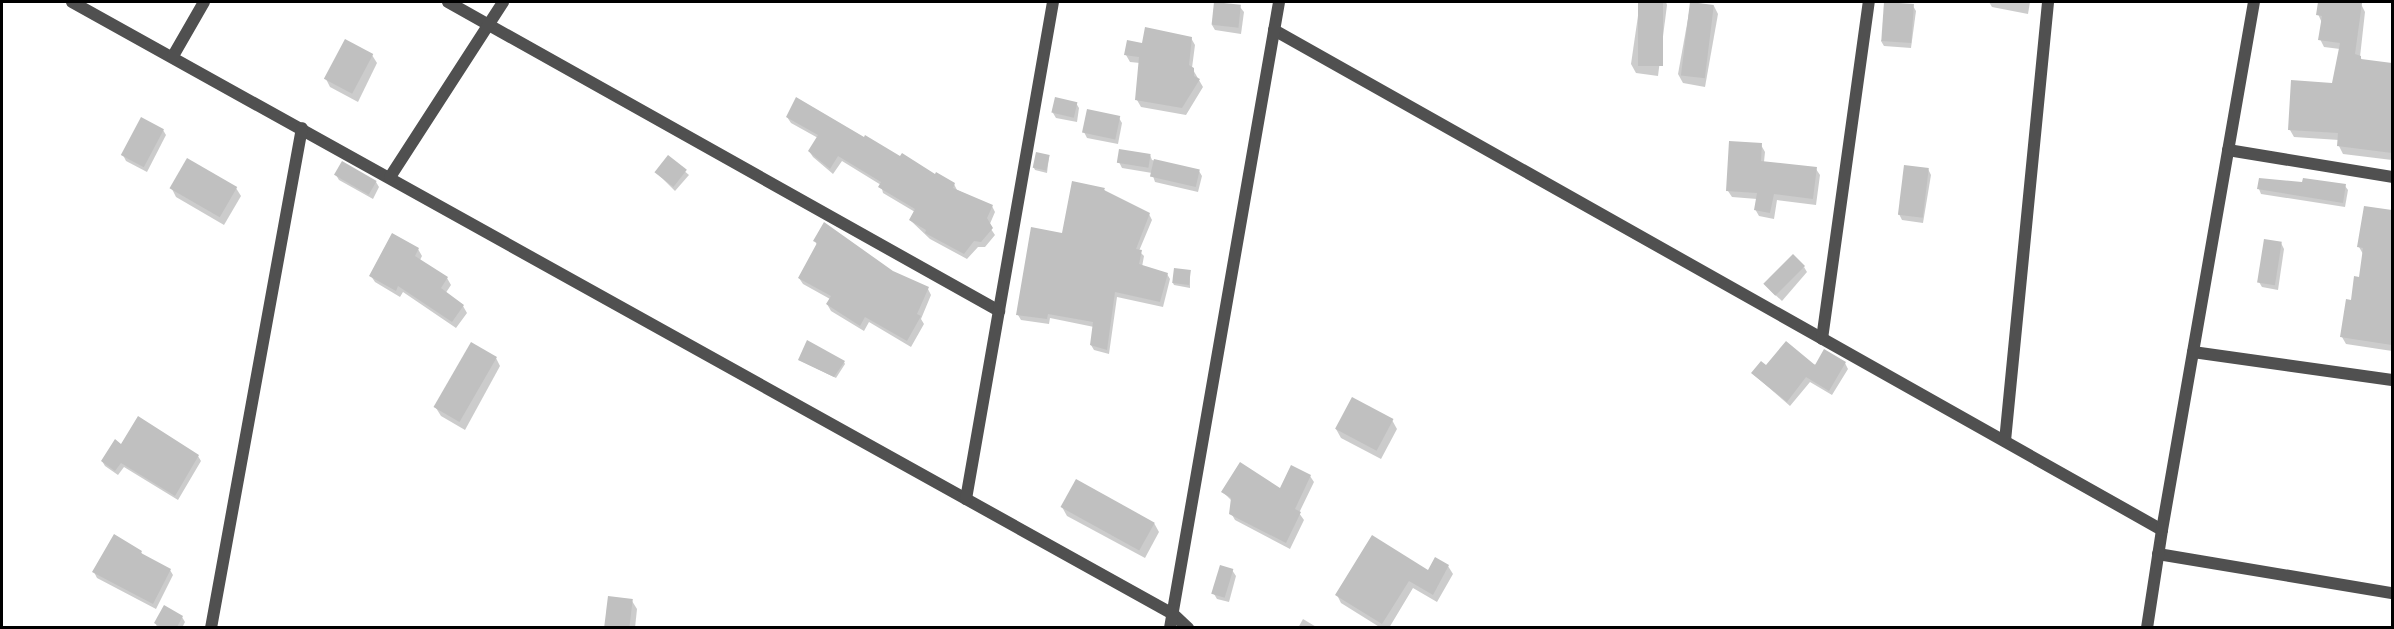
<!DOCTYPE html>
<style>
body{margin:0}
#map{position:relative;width:2394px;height:629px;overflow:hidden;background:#fff;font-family:Inter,sans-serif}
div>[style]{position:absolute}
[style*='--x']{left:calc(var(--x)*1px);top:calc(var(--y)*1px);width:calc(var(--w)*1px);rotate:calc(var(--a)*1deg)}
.shadow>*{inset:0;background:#0003}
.building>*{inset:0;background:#c0c0c0;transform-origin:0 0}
.street>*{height:12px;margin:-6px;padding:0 6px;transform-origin:6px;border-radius:6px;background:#505050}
span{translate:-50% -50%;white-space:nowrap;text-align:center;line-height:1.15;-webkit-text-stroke:5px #fff;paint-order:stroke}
.frame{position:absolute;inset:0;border:3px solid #000;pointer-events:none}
</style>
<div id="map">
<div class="shadow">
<div style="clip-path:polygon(1640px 2px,1666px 2px,1667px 5px,1658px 76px,1636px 73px,1631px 64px)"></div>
<div style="clip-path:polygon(1691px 2px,1714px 6px,1718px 14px,1705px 87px,1683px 83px,1678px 74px)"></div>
<div style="clip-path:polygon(1989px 2px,2030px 2px,2028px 14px,1992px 7px)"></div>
<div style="clip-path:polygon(2320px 2px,2361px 4px,2365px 12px,2360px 57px,2363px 61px,2392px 65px,2392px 160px,2343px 154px,2339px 146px,2339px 140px,2294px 137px,2290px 130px,2333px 85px,2340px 49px,2324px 47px,2320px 39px,2322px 23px,2318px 14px)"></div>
<div style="clip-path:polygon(1913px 6px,1916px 11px,1911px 48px,1884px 46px,1881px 41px)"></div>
<div style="clip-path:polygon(1240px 7px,1244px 12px,1241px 34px,1215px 30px,1212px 25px)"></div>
<div style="clip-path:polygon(1191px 38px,1195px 45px,1192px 68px,1203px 87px,1186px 115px,1141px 107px,1137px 100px,1140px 63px,1130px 62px,1126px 55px,1143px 44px)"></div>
<div style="clip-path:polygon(372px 55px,377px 63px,358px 102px,330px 87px,326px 79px)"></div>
<div style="clip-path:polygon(1076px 103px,1079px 108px,1077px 122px,1056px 118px,1053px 113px)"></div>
<div style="clip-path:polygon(787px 117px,865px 139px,954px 184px,957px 190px,992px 206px,995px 212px,989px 226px,995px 235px,985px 247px,978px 247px,967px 259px,930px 239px,910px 220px,915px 212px,883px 193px,881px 185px,842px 161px,833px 174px,813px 157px,809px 151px,818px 138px,791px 123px)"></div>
<div style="clip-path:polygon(1119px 118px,1122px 123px,1118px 144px,1087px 138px,1084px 132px)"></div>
<div style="clip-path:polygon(163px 130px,166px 135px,147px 172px,126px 161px,123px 155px)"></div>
<div style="clip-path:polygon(1761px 145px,1765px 152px,1764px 162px,1816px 169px,1820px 175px,1816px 205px,1777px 200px,1774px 219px,1759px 216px,1755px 209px,1757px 199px,1732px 197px,1728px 191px)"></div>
<div style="clip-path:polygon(1150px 155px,1152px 160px,1199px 171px,1202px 176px,1198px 192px,1155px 182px,1152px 173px,1122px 168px,1119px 162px)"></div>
<div style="clip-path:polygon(668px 157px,689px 175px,675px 191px,657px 173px)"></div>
<div style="clip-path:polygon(1049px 157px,1047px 173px,1035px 170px,1034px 168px)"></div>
<div style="clip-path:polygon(1928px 169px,1931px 175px,1923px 223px,1902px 220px,1899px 214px)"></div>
<div style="clip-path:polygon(336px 175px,376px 182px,379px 187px,373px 199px,339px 180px)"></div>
<div style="clip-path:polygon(2345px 186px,2348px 190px,2345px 207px,2261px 194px,2259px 189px)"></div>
<div style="clip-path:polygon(236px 188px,241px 196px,224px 225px,176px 197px,172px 189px)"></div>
<div style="clip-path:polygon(1104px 189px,1106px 193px,1149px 214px,1152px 220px,1139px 251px,1144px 256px,1142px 267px,1167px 274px,1170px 279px,1163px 307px,1117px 297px,1109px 354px,1094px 350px,1091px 345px,1094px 327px,1050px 318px,1049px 324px,1021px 320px,1018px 315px,1063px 234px)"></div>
<div style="clip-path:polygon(2365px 208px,2392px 212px,2392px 351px,2346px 344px,2342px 337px,2360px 278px,2363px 254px,2359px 247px)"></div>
<div style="clip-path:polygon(393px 235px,418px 249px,422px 256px,420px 260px,447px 278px,451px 285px,445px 294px,463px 306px,467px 313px,456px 328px,403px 292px,400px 297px,375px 282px,371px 276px)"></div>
<div style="clip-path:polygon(815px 241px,928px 289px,931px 295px,921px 319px,924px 324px,911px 347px,869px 322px,864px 331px,831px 311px,827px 304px,830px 299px,803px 284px,799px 278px,817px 245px)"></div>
<div style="clip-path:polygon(2281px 243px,2284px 249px,2278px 290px,2262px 287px,2259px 282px)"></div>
<div style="clip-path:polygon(1804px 267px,1807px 272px,1782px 301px,1771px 291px,1768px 286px)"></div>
<div style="clip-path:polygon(1190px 272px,1190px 288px,1174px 285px,1173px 283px)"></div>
<div style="clip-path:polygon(496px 358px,500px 366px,465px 430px,441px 416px,436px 408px)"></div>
<div style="clip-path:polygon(799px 360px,844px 362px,845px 364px,836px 378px)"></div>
<div style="clip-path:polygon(1845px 363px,1848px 369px,1832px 395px,1810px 382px,1790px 406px,1753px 374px,1766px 367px)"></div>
<div style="clip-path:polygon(1392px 420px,1397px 429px,1381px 459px,1341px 438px,1336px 429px)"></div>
<div style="clip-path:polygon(121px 446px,198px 456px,201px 461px,178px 500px,124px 467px,118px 475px,105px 466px,102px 461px)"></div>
<div style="clip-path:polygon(1310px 476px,1314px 482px,1299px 513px,1304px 520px,1290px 549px,1235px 520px,1231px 513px,1232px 501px,1223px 492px,1281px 490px)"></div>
<div style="clip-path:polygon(1062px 507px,1154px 523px,1159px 532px,1145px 558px,1067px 516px)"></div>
<div style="clip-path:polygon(141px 552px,144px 557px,170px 570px,173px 575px,156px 609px,97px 578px,94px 572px)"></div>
<div style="clip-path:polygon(1448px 566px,1453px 574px,1437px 602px,1413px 588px,1389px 628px,1381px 628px,1341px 603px,1337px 595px)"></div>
<div style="clip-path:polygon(1232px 570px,1236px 576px,1229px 602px,1217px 599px,1214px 594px)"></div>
<div style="clip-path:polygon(609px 597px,632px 601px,637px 609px,635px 628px,605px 628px)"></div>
<div style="clip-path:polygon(182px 617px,185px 622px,182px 628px,158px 628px,155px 623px)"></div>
<div style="clip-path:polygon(1303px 619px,1318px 628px,1298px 628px)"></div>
</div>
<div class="building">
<div style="left:1214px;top:2px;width:27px;height:23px;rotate:6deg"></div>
<div style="left:1638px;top:2px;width:25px;height:64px"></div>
<div style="left:1690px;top:2px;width:24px;height:74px;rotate:7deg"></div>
<div style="left:1884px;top:2px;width:30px;height:39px;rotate:4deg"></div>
<div style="clip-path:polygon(2318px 2px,2362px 3px,2355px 54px,2361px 56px,2361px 59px,2392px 63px,2392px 153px,2337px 146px,2338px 133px,2288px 130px,2291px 80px,2332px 83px,2340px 43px,2318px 40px,2322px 16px,2316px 15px)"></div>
<div style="clip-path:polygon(1145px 27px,1192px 37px,1189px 65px,1194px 68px,1194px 76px,1200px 79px,1182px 108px,1135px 100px,1139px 57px,1124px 55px,1127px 40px,1142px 43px)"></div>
<div style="left:345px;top:39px;width:32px;height:45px;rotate:28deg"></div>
<div style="clip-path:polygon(796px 97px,864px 137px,865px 135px,900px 156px,902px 153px,935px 174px,936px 172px,955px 183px,953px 188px,993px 205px,987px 218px,993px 228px,981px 242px,974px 241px,964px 254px,925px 233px,926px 230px,909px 220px,915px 209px,878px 187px,881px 182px,838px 156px,830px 169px,808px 151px,818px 135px,786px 117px)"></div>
<div style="left:1055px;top:97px;width:23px;height:16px;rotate:13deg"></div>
<div style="left:1087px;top:109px;width:34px;height:24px;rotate:12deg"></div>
<div style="left:141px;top:117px;width:26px;height:43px;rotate:28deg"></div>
<div style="clip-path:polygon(1729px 141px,1762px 143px,1761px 161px,1817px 167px,1813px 199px,1774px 194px,1770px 213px,1754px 210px,1757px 193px,1726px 191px)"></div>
<div style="left:1119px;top:149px;width:32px;height:14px;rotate:9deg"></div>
<div style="left:1036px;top:152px;width:14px;height:16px;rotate:12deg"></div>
<div style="left:668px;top:155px;width:24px;height:22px;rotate:38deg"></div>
<div style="left:187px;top:158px;width:58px;height:35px;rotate:30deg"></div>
<div style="left:1154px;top:159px;width:47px;height:18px;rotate:13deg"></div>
<div style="left:342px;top:161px;width:40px;height:16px;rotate:30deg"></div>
<div style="left:1904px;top:165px;width:25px;height:50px;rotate:7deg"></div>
<div style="clip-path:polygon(2259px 178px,2302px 182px,2303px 178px,2346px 184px,2343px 203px,2257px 189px)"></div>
<div style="clip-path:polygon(1072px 181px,1105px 188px,1104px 190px,1150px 213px,1136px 249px,1142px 250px,1139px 264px,1168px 273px,1160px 302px,1115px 292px,1107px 350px,1090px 345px,1093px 322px,1048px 314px,1047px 319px,1016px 315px,1031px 227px,1062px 233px)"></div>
<div style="clip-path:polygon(2364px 206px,2392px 210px,2392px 345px,2340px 337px,2346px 299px,2351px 300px,2354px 276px,2359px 277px,2363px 248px,2357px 247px)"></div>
<div style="clip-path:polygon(824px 222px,893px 271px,929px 287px,917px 314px,921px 316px,907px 341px,865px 317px,860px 326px,826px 304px,831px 296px,798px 278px,817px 243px,813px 241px)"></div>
<div style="clip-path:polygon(392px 233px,419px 248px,415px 256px,448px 277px,441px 288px,464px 305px,452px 322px,398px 286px,396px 291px,369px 276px)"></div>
<div style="left:2264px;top:239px;width:18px;height:44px;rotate:9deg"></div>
<div style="left:1793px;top:254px;width:17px;height:42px;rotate:45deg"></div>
<div style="left:1174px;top:268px;width:17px;height:15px;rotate:7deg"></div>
<div style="clip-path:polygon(807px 340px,845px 361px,834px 377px,798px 360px)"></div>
<div style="clip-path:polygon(1786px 341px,1815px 365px,1824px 349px,1846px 362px,1829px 391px,1806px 377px,1787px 402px,1751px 373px,1761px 361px,1766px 365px)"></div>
<div style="left:471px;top:342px;width:30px;height:75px;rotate:30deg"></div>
<div style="left:1352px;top:397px;width:47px;height:36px;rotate:28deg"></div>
<div style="clip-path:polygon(138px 416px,199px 455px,175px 496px,121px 463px,115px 471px,101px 461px,115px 439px,121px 444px)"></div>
<div style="clip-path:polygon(1240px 462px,1280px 488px,1291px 465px,1311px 475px,1295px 509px,1301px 512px,1286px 543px,1229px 514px,1231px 498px,1221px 492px)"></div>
<div style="left:1076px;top:479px;width:90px;height:32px;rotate:29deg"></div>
<div style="clip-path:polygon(114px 534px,142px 551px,141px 553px,171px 569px,153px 604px,92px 572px)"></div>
<div style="clip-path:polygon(1372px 535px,1428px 570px,1435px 557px,1449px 565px,1433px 595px,1409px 581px,1382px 624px,1335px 595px)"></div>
<div style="left:1220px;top:565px;width:14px;height:30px;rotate:17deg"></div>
<div style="left:608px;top:596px;width:25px;height:31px;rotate:7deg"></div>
<div style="clip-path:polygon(164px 605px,183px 616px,177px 627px,161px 627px,154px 623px)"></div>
</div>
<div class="street">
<div style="--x:72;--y:2;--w:1260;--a:29.07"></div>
<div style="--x:1173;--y:614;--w:21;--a:43"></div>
<div style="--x:448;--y:2;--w:632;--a:29.28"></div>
<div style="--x:1274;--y:30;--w:1019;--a:29.38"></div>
<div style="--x:173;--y:56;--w:62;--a:-60.1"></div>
<div style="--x:2228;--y:150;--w:166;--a:9.3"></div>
<div style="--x:390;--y:177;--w:208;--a:-57.1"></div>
<div style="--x:1822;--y:339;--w:340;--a:-82.1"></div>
<div style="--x:2193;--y:352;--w:201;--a:8"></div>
<div style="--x:2005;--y:441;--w:441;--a:-84.4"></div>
<div style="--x:966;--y:499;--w:505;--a:-80.07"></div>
<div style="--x:2158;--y:554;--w:237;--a:9.5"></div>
<div style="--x:211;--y:628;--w:508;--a:-79.69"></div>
<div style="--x:1170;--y:628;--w:635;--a:-80.12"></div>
<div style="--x:2147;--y:628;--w:99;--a:-81.3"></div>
<div style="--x:2162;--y:530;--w:536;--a:-80.12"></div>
</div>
<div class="frame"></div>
</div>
